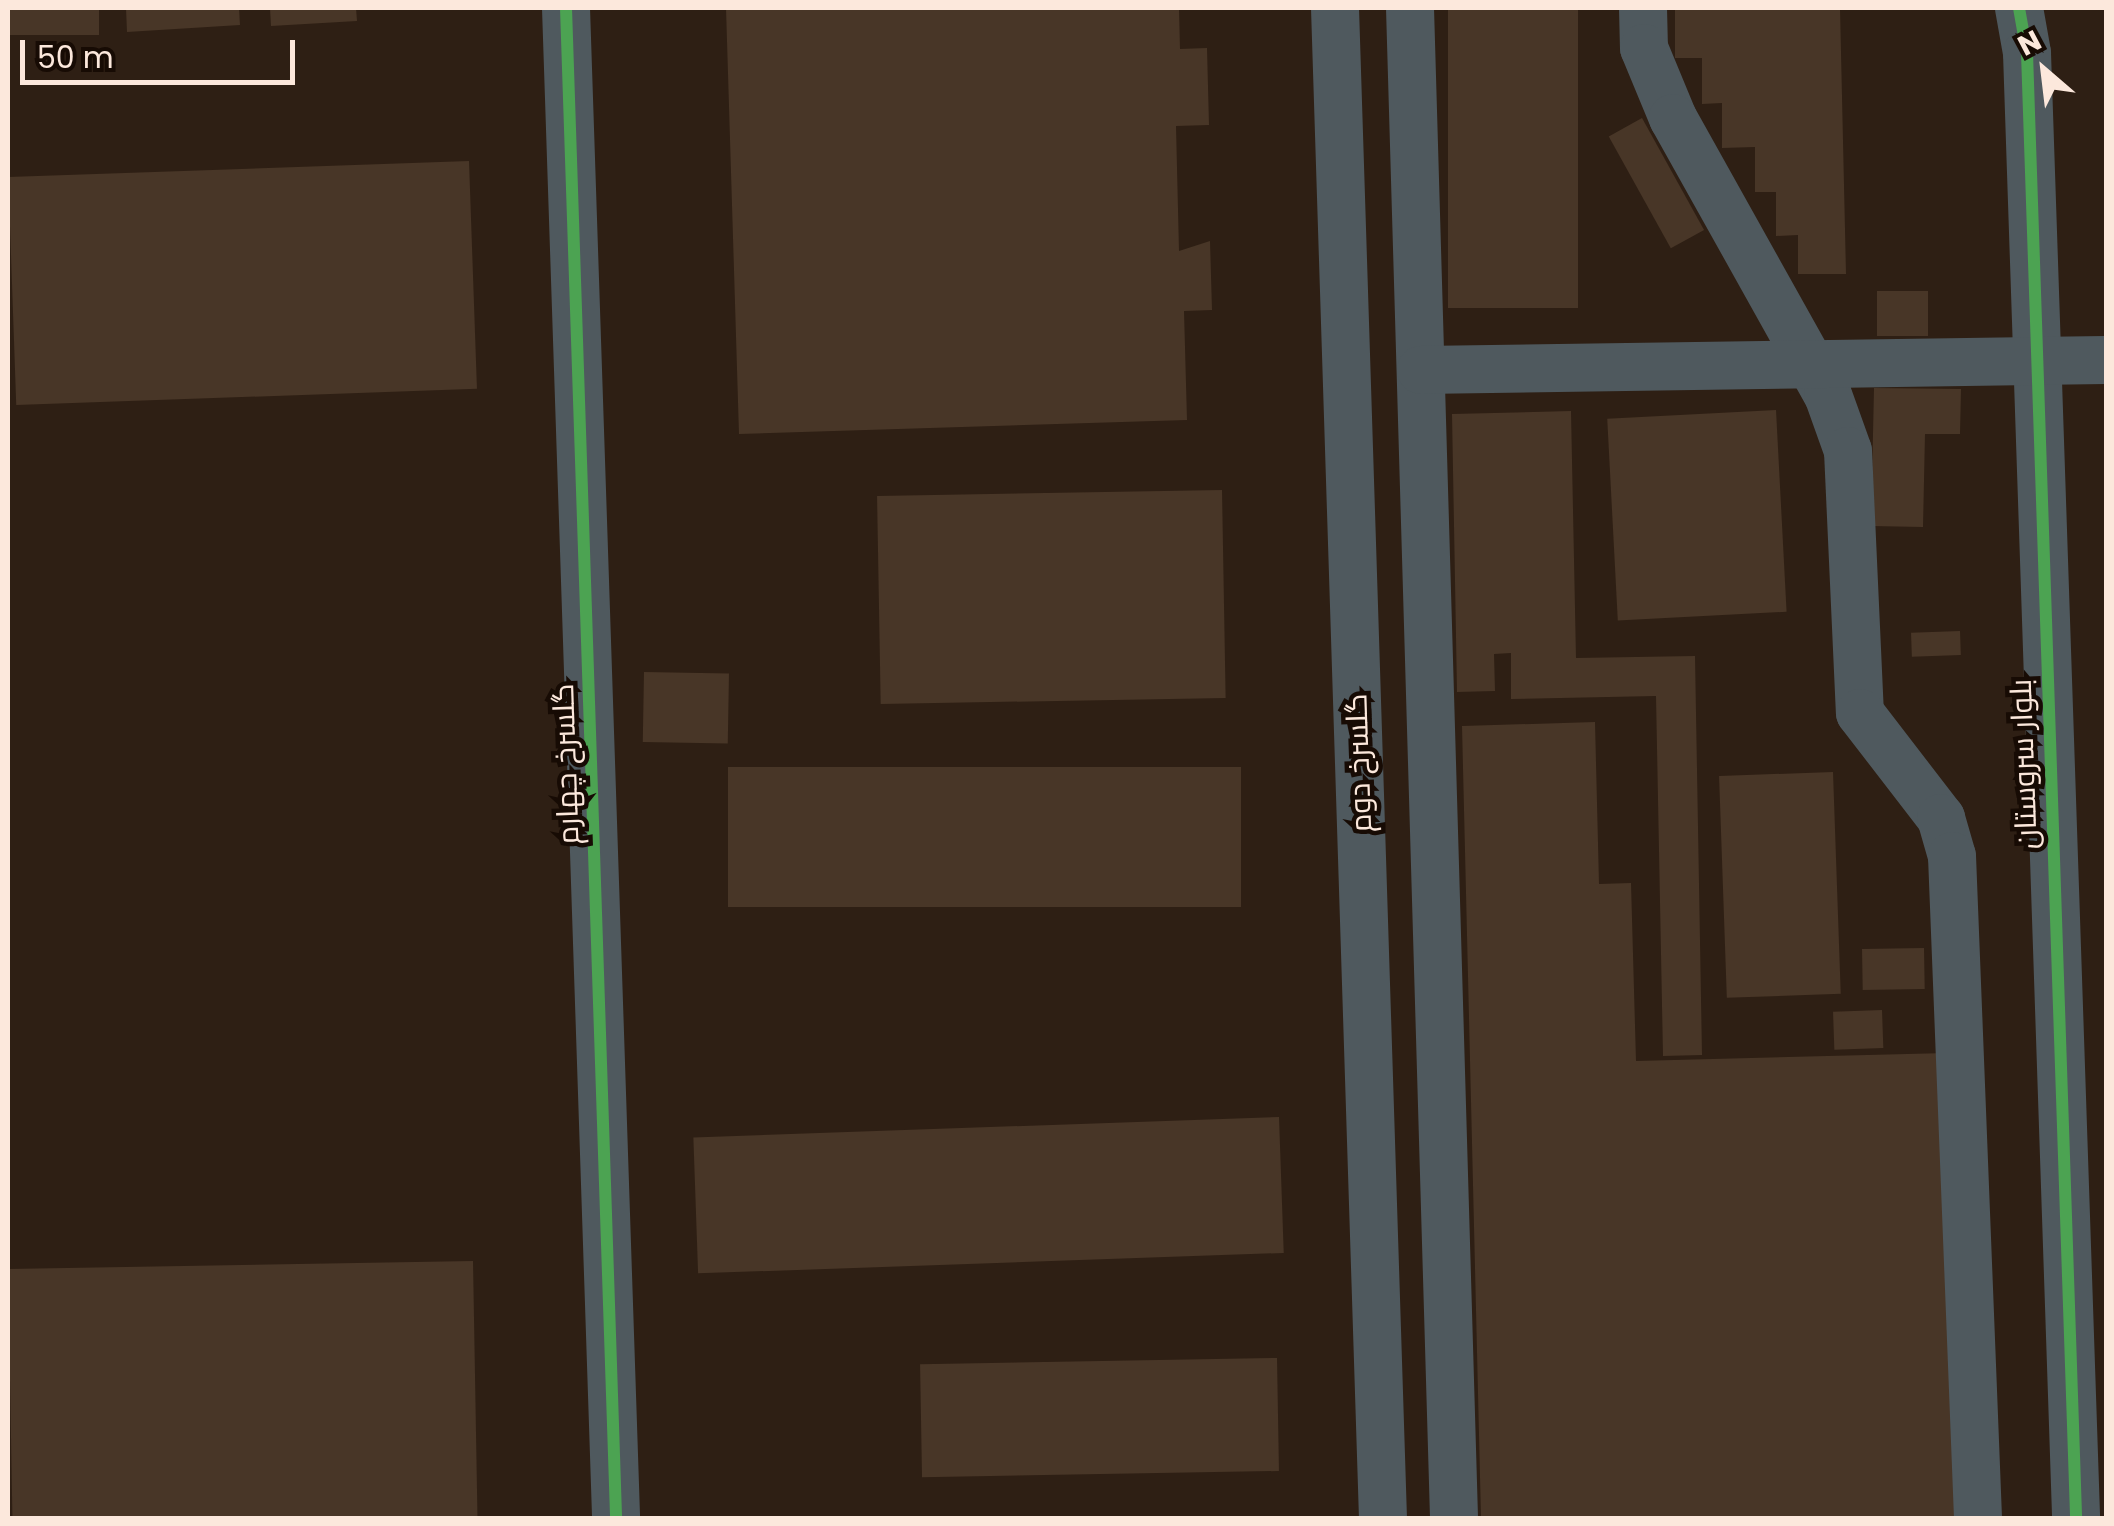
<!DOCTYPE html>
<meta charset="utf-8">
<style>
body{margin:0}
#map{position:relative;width:2114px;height:1526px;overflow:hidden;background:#2e1f14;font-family:Poppins,Cairo,sans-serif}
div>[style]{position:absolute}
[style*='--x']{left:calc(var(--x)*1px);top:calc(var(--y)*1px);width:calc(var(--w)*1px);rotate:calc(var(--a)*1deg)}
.building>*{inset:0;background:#483627;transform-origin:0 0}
.minor>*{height:48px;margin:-24px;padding:0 24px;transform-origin:24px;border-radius:24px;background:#4f595e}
.cycleway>*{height:12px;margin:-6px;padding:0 6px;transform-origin:6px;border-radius:6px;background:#4ca352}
span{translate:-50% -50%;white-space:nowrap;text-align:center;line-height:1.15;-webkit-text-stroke:9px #170b04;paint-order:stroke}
.street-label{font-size:30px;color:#fce8dc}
.frame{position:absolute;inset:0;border:10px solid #fce8dc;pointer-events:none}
.north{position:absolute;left:1994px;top:20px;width:100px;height:100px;-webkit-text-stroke:8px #170b04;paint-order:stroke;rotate:332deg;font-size:28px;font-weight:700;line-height:40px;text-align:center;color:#fce8dc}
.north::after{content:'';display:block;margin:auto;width:35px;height:45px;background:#fce8dc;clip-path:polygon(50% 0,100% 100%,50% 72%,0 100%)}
.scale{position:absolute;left:20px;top:40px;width:275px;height:45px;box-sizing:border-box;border:5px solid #fce8dc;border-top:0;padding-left:12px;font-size:30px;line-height:35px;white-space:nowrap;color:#fce8dc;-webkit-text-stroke:8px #170b04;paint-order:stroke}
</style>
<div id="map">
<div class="building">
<div style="left:8px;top:8px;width:91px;height:27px"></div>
<div style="clip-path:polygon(126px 8px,239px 8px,240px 25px,127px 32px)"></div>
<div style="clip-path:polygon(270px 8px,356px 8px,357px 21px,271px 26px)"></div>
<div style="clip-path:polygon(726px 8px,1179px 8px,1180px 49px,1207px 48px,1209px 125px,1176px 126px,1179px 251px,1210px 241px,1212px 310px,1184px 311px,1187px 420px,739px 434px)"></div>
<div style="left:1448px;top:8px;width:130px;height:300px"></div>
<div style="clip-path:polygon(1675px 8px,1840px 8px,1846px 274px,1798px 274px,1798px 235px,1776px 236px,1776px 192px,1755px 192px,1755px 147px,1722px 148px,1722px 103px,1702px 104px,1702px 58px,1675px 58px)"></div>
<div style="left:1642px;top:118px;width:128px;height:38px;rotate:61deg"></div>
<div style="left:469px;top:161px;width:228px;height:461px;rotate:88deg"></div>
<div style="left:1928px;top:291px;width:45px;height:51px;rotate:90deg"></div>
<div style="clip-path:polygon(1874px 388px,1961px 389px,1960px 434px,1925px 434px,1923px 527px,1871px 526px)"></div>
<div style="left:1776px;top:410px;width:202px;height:169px;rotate:87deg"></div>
<div style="clip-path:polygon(1571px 411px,1576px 658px,1695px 656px,1702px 1055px,1663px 1056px,1656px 696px,1511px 699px,1511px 653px,1494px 654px,1495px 691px,1457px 692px,1452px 414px)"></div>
<div style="left:1222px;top:490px;width:208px;height:345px;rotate:89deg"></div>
<div style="left:1960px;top:631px;width:24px;height:49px;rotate:88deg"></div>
<div style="left:644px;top:672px;width:85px;height:70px;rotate:1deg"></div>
<div style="clip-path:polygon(1595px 722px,1599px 884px,1631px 883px,1636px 1061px,1947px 1053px,1959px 1518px,1481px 1518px,1462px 726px)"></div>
<div style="left:1241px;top:767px;width:140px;height:513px;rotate:90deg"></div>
<div style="left:1833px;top:772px;width:222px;height:114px;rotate:88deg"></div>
<div style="left:1924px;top:948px;width:41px;height:62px;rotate:89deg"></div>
<div style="left:1882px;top:1010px;width:38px;height:49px;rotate:88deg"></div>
<div style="left:1279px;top:1117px;width:136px;height:586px;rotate:88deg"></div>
<div style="left:473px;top:1261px;width:257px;height:465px;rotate:89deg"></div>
<div style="left:1277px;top:1358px;width:113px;height:357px;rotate:89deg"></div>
</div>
<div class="minor">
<div style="--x:566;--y:8;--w:1511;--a:88.1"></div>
<div style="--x:1335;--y:8;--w:1511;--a:88.18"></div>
<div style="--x:1410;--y:8;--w:1511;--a:88.33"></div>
<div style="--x:1643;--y:8;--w:40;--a:88.6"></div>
<div style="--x:1644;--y:48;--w:76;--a:67.5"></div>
<div style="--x:1673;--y:118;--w:317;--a:60.8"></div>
<div style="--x:1828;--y:395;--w:59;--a:70.3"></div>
<div style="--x:1848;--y:451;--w:262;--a:87.4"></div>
<div style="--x:1860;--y:713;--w:133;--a:52.4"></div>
<div style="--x:1941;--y:818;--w:40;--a:74"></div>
<div style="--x:1952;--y:856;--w:663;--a:87.75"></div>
<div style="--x:2019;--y:8;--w:46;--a:79.9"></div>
<div style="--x:2027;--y:53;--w:1466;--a:88.08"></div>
<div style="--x:1421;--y:370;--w:685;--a:-0.84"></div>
</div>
<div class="cycleway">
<div style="--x:566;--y:8;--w:1511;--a:88.1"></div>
<div style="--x:2019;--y:8;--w:46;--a:79.9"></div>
<div style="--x:2027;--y:53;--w:1466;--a:88.08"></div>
</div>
<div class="street-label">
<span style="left:1359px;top:763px;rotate:-92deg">گلسرخ دوم</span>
<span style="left:566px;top:764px;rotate:-92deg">گلسرخ چهارم</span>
<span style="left:2024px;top:764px;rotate:-92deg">بلوار سروستان</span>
</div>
<div class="frame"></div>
<div class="north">N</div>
<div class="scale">50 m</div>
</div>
